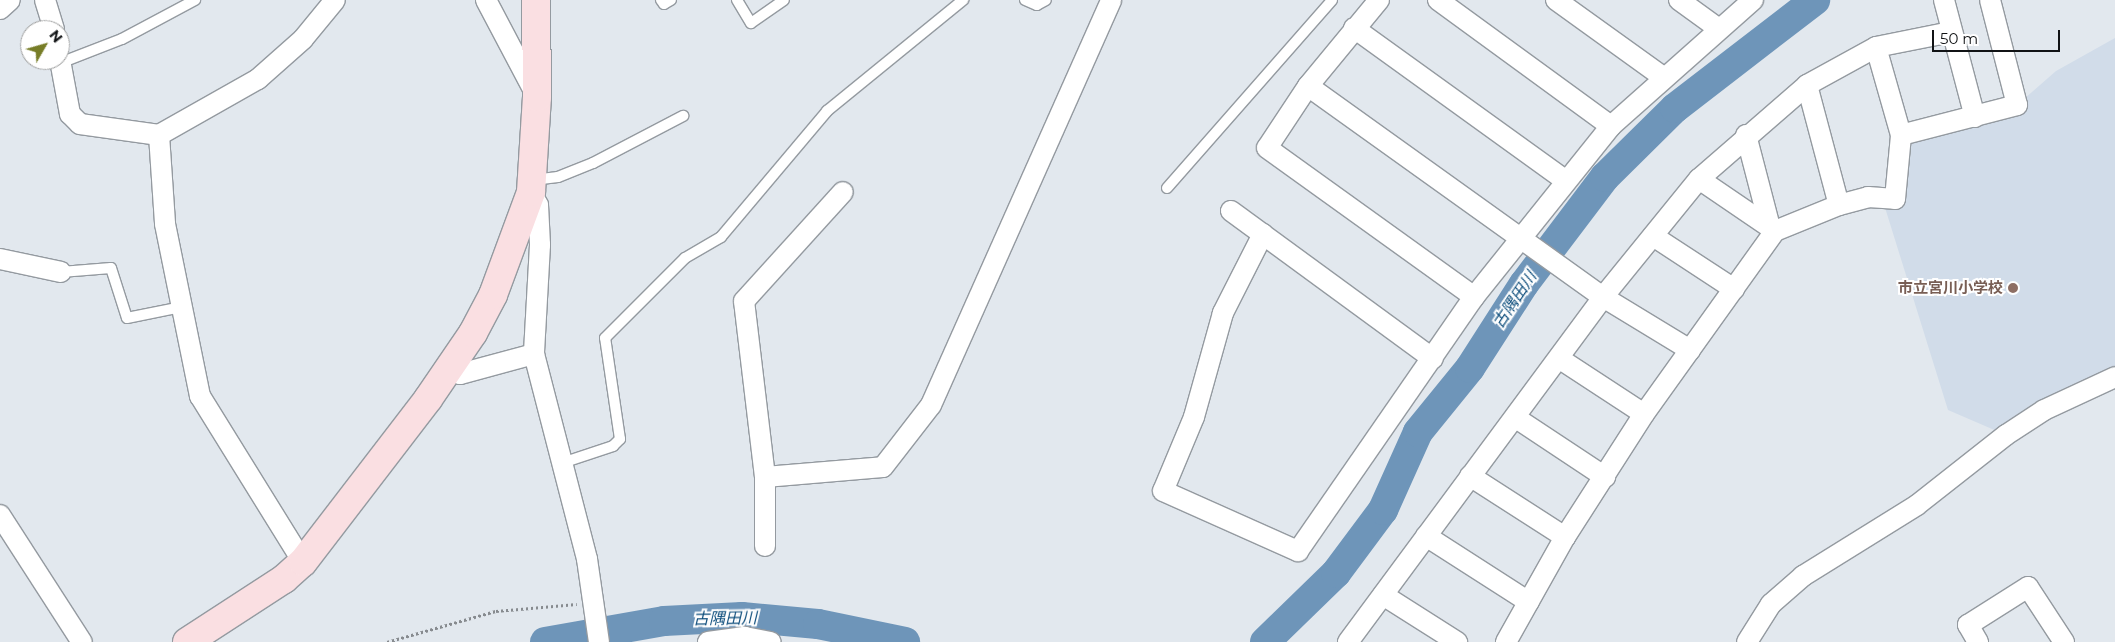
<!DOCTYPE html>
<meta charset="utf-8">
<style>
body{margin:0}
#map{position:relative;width:2115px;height:642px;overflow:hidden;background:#e2e8ee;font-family:Montserrat,"Noto Sans JP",sans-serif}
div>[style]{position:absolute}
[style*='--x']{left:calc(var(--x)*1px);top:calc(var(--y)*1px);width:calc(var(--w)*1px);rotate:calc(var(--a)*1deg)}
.built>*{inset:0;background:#d1dce9}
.river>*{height:30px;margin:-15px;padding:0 15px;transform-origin:15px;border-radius:15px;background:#6e95b9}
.path>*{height:3px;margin-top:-1.5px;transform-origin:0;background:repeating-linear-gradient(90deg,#878b8f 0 2.5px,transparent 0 5px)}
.roads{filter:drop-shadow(1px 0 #949aa0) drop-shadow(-1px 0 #949aa0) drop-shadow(0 1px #949aa0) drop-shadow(0 -1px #949aa0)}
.lane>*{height:10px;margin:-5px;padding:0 5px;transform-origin:5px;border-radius:5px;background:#fff}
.street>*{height:20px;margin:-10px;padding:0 10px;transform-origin:10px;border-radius:10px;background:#fff}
.secondary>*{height:28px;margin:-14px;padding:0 14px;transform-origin:14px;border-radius:14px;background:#fadfe2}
.dots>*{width:14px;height:14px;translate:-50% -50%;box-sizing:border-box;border:2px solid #fff;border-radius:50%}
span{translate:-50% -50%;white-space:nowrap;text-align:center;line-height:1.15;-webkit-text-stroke:4px #fff;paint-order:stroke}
.education-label{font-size:15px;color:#785e54;font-weight:700}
.right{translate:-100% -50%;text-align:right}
.water-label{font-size:16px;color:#0d4d7c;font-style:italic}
.north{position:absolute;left:20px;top:20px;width:50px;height:50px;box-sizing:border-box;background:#fff;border:1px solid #a0a1a1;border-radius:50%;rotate:52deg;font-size:14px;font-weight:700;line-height:20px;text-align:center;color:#111315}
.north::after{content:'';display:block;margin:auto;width:18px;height:22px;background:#777d27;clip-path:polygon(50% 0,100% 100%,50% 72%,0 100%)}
.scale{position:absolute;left:1932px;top:30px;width:128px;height:22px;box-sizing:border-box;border:2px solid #111315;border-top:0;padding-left:6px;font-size:15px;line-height:18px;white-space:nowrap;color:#111315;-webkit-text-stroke:4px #fff;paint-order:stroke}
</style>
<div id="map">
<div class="built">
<div style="clip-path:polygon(2115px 38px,2115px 377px,2006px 435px,1948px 410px,1882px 198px,1895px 199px,1901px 135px,2017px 105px,2056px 71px)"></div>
</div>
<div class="river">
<div style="--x:545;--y:642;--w:121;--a:-10"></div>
<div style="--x:664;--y:621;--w:78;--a:-2.9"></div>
<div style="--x:742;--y:617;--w:76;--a:5.3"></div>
<div style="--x:818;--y:624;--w:89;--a:11.7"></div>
<div style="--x:1265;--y:642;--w:99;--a:-44.2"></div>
<div style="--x:1336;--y:573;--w:79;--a:-53.3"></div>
<div style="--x:1383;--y:510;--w:85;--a:-65.8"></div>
<div style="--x:1418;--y:432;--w:82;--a:-50.9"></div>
<div style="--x:1470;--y:368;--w:100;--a:-57.3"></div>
<div style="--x:1524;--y:284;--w:134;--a:-52.9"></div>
<div style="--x:1605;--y:177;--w:98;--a:-44.6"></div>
<div style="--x:1675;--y:108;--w:177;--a:-37.6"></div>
</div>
<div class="path">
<div style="--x:387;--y:642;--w:113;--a:-15.9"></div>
<div style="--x:496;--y:611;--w:81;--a:-4.9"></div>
</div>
<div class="roads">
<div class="lane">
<div style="--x:661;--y:0;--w:5;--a:53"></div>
<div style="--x:664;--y:4;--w:8;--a:-30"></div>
<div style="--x:737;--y:0;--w:27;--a:59"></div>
<div style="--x:751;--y:23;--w:40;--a:-34.9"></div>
<div style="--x:1025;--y:0;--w:13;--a:23"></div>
<div style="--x:1037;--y:5;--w:10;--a:-29"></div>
<div style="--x:60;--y:63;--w:66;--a:-21.2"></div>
<div style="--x:122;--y:39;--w:83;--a:-28.1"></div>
<div style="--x:533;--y:180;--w:25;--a:-7"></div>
<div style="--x:558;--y:177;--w:38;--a:-22"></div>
<div style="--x:593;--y:163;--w:102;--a:-27.6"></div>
<div style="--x:1167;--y:188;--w:250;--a:-48.7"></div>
<div style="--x:61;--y:272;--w:50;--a:-4.6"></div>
<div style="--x:111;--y:268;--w:52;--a:72.3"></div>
<div style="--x:127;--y:318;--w:55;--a:-11.5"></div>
<div style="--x:562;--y:463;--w:54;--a:-18.4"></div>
<div style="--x:613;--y:446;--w:10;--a:-45"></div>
<div style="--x:620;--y:439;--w:102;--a:-98.4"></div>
<div style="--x:605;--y:338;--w:113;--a:-45"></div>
<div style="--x:685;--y:258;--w:42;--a:-30.3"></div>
<div style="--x:721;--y:237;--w:165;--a:-49.9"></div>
<div style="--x:827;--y:111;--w:176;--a:-39.2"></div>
</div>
<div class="street">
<div style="--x:45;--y:0;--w:31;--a:73"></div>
<div style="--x:486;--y:0;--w:105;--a:62.2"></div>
<div style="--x:1379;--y:0;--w:112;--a:129.5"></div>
<div style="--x:1308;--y:86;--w:74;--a:123.5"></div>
<div style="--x:1267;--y:148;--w:255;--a:35.7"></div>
<div style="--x:1438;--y:0;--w:214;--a:36.1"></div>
<div style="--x:1556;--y:0;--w:132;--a:35.7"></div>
<div style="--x:1679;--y:0;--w:49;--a:35.9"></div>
<div style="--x:1944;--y:0;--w:121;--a:75.2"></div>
<div style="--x:0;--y:9;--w:13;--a:-42"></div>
<div style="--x:1354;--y:28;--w:261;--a:35.8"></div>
<div style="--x:60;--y:60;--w:55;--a:79.5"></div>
<div style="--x:70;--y:114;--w:14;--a:45"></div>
<div style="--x:80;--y:124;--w:80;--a:7.9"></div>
<div style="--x:159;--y:135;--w:114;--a:-29.5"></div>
<div style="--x:258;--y:79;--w:60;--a:-41.6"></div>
<div style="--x:303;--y:39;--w:50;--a:-50.6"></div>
<div style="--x:1807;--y:85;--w:124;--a:75.1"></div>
<div style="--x:1308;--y:86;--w:363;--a:35.6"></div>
<div style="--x:1603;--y:297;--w:102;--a:31.3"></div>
<div style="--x:159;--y:135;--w:89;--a:86.1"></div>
<div style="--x:165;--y:224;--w:176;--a:78.5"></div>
<div style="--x:200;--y:396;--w:195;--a:58.2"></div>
<div style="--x:1746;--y:135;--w:95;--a:75.4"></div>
<div style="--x:1901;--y:135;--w:91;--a:-105.9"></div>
<div style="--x:1876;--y:47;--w:76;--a:-11.3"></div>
<div style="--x:1699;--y:179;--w:91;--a:34.2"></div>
<div style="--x:531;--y:192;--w:15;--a:62"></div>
<div style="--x:538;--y:205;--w:40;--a:87.1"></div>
<div style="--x:540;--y:245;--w:109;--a:93.2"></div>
<div style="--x:1231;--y:211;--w:250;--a:36.2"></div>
<div style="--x:1263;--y:234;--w:89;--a:116.9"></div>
<div style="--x:1223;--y:313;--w:108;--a:105.6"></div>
<div style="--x:1194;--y:417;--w:80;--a:112.7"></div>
<div style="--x:1163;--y:491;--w:148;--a:24"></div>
<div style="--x:1298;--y:551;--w:309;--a:-55.3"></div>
<div style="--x:1474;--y:297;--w:219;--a:-51.3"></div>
<div style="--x:1611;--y:126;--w:190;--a:-41.6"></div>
<div style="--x:1653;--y:236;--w:97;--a:33.2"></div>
<div style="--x:0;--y:259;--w:62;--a:12"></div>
<div style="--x:1560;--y:359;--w:100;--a:33.2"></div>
<div style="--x:449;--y:369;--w:12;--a:24"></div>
<div style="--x:460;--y:374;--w:77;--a:-15.1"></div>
<div style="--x:534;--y:354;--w:212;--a:75.5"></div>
<div style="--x:587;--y:559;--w:84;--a:81.8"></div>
<div style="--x:1516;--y:418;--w:107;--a:33.5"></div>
<div style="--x:1470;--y:476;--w:113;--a:32.7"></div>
<div style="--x:765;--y:477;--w:118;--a:-4.8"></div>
<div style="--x:883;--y:467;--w:78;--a:-52.3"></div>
<div style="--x:931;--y:405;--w:443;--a:-66"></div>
<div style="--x:0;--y:515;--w:151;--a:57.2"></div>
<div style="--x:1426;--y:536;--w:122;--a:32.7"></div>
<div style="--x:765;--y:546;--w:69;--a:-90"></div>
<div style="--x:765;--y:477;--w:177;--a:-96.8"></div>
<div style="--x:744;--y:301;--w:147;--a:-47.8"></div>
<div style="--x:1383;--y:595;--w:88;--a:32.4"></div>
<div style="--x:708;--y:642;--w:37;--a:-8"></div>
<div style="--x:745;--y:637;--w:26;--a:11"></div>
<div style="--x:1348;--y:642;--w:429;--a:-53.5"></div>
<div style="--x:1603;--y:297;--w:152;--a:-50.9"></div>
<div style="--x:1699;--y:179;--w:143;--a:-41"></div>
<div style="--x:1807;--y:85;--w:79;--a:-28.8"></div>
<div style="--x:1506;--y:642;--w:120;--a:-60.7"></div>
<div style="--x:1565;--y:537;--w:146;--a:-57.3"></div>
<div style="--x:1644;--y:414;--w:225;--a:-54.4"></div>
<div style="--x:1775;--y:231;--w:69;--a:-22.1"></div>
<div style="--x:1839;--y:205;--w:30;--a:-15"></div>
<div style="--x:1868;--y:197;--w:27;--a:4"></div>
<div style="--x:1895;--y:199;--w:64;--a:-84.6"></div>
<div style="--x:1901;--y:135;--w:120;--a:-14.5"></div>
<div style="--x:2017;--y:105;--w:108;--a:-104.4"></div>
<div style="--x:1747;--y:642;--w:45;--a:-57.7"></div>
<div style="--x:1771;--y:604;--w:43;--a:-41.2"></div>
<div style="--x:1803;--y:576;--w:134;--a:-31.9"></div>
<div style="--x:1917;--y:505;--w:113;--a:-38.2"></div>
<div style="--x:2006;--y:435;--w:45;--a:-33.3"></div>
<div style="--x:2044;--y:410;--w:78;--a:-24.9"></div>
<div style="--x:1978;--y:642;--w:20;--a:-120"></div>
<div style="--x:1968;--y:625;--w:71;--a:-32.3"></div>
<div style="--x:2028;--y:587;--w:66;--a:56.8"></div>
</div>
<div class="secondary">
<div style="--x:187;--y:642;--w:116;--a:-33"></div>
<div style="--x:284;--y:579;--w:25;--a:-42"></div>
<div style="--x:303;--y:562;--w:205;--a:-52.5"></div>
<div style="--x:428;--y:399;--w:80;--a:-55.7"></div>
<div style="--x:473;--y:333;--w:43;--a:-62.2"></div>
<div style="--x:493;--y:295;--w:110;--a:-69.7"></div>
<div style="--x:531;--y:192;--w:95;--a:-86.4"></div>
<div style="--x:537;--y:97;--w:97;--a:-90.6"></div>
</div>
</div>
<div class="dots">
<div style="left:2013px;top:288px;background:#8d6e63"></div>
</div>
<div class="education-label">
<span class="right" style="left:2003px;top:288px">市立宮川小学校</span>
</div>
<div class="water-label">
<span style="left:1515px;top:300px;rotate:-56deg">古隅田川</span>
<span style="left:725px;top:619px;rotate:-1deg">古隅田川</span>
</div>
<div class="north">N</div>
<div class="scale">50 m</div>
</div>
